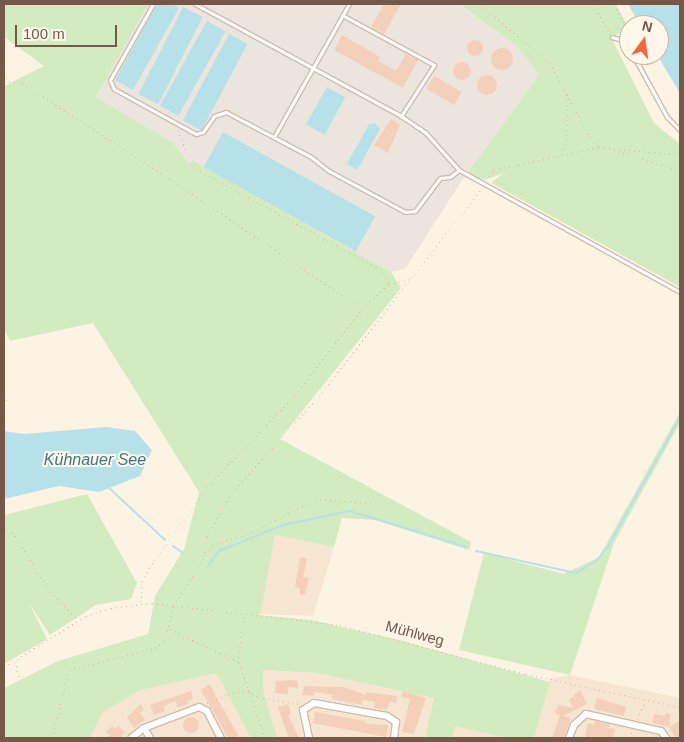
<!DOCTYPE html>
<meta charset="utf-8">
<style>
body{margin:0}
#map{position:relative;width:684px;height:742px;overflow:hidden;background:#fdf3e3;font-family:Helvetica,sans-serif}
div>[style]{position:absolute}
[style*='--x']{left:calc(var(--x)*1px);top:calc(var(--y)*1px);width:calc(var(--w)*1px);rotate:calc(var(--a)*1deg)}
.residential>*{inset:0;background:#f5e5d1}
.industrial>*{inset:0;background:#ece5de}
.green>*{inset:0;background:#d2ebc1}
.water>*{inset:0;background:#b7e1e8;transform-origin:0 0}
.stream>*{height:2px;margin:-1px;padding:0 1px;transform-origin:1px;border-radius:1px;background:#b7e1e8}
.building>*{inset:0;background:#f4d0ba;transform-origin:0 0}
.round{border-radius:50%}
.path>*{height:1px;margin-top:-0.5px;transform-origin:0;background:repeating-linear-gradient(90deg,#d9b49d 0 1px,transparent 0 5px)}
.roads{filter:drop-shadow(1px 0 #d1bcac) drop-shadow(-1px 0 #d1bcac) drop-shadow(0 1px #d1bcac) drop-shadow(0 -1px #d1bcac)}
.lane>*{height:3px;margin:-1.5px;padding:0 1.5px;transform-origin:1.5px;border-radius:1.5px;background:#fff}
.street>*{height:6px;margin:-3px;padding:0 3px;transform-origin:3px;border-radius:3px;background:#fff}
span{translate:-50% -50%;white-space:nowrap;text-align:center;line-height:1.15;-webkit-text-stroke:4px #fff7ea;paint-order:stroke}
.street-label{font-size:15px;color:#765848}
.water-label{font-size:16px;color:#3e7884;font-style:italic}
.frame{position:absolute;inset:0;border:5px solid #765848;pointer-events:none}
.north{position:absolute;left:619px;top:15px;width:50px;height:50px;box-sizing:border-box;background:#fff7ea;border:1px solid #c8b7a9;border-radius:50%;rotate:14deg;font-size:14px;font-weight:700;line-height:20px;text-align:center;color:#765848}
.north::after{content:'';display:block;margin:auto;width:18px;height:22px;background:#ec6843;clip-path:polygon(50% 0,100% 100%,50% 72%,0 100%)}
.scale{position:absolute;left:15px;top:25px;width:102px;height:22px;box-sizing:border-box;border:2px solid #765848;border-top:0;padding-left:6px;font-size:15px;line-height:18px;white-space:nowrap;color:#765848;-webkit-text-stroke:4px #fff7ea;paint-order:stroke}
</style>
<div id="map">
<div class="residential">
<div style="clip-path:polygon(274px 535px,334px 547px,313px 616px,259px 614px)"></div>
<div style="clip-path:polygon(263px 670px,317px 673px,434px 698px,425px 738px,90px 738px,103px 712px,141px 690px,218px 673px)"></div>
<div style="clip-path:polygon(570px 675px,680px 698px,680px 738px,534px 738px,551px 678px)"></div>
<div style="clip-path:polygon(455px 726px,506px 738px,452px 738px)"></div>
</div>
<div class="industrial">
<div style="clip-path:polygon(147px 4px,458px 4px,518px 47px,539px 75px,465px 176px,405px 269px,391px 272px,194px 161px,189px 163px,173px 143px,96px 97px)"></div>
</div>
<div class="green">
<div style="clip-path:polygon(4px 4px,148px 4px,96px 97px,173px 143px,189px 163px,194px 161px,391px 272px,401px 288px,280px 439px,471px 542px,469px 550px,375px 520px,342px 518px,334px 547px,275px 535px,260px 615px,311px 620px,399px 640px,550px 682px,534px 738px,506px 738px,455px 726px,452px 738px,425px 738px,434px 698px,317px 673px,263px 670px,263px 691px,277px 738px,251px 738px,217px 673px,141px 690px,103px 712px,90px 738px,4px 738px,4px 688px,58px 661px,148px 634px,155px 596px,184px 549px,199px 492px,93px 323px,10px 341px,4px 329px,4px 86px,44px 66px,4px 37px)"></div>
<div style="clip-path:polygon(459px 4px,616px 4px,629px 29px,611px 37px,654px 123px,680px 144px,680px 287px,491px 183px,504px 173px,485px 180px,465px 176px,539px 75px,518px 47px)"></div>
<div style="clip-path:polygon(680px 412px,680px 423px,614px 543px,570px 675px,459px 650px,484px 553px,564px 574px,599px 557px)"></div>
<div style="clip-path:polygon(87px 494px,137px 583px,131px 599px,96px 605px,50px 635px,29px 603px,47px 639px,4px 664px,4px 515px)"></div>
</div>
<div class="water">
<div style="clip-path:polygon(157px 4px,172px 4px,179px 8px,133px 90px,115px 80px)"></div>
<div style="clip-path:polygon(628px 4px,680px 4px,680px 93px,657px 55px,659px 25px,640px 25px)"></div>
<div style="left:183px;top:7px;width:22px;height:98px;rotate:27deg"></div>
<div style="left:207px;top:21px;width:21px;height:97px;rotate:29deg"></div>
<div style="left:229px;top:34px;width:21px;height:98px;rotate:28deg"></div>
<div style="left:327px;top:87px;width:21px;height:43px;rotate:29deg"></div>
<div style="clip-path:polygon(375px 123px,380px 129px,357px 170px,347px 164px,369px 124px)"></div>
<div style="left:223px;top:132px;width:174px;height:40px;rotate:29deg"></div>
<div style="clip-path:polygon(106px 427px,135px 431px,152px 450px,140px 476px,99px 492px,59px 486px,4px 499px,4px 431px,24px 434px)"></div>
</div>
<div class="stream">
<div style="--x:108;--y:487;--w:78;--a:42.9"></div>
<div style="--x:173;--y:546;--w:12;--a:35"></div>
<div style="--x:476;--y:551;--w:102;--a:12.4"></div>
<div style="--x:576;--y:573;--w:23;--a:-31"></div>
<div style="--x:596;--y:561;--w:17;--a:-50"></div>
<div style="--x:607;--y:548;--w:149;--a:-60.7"></div>
<div style="--x:208;--y:566;--w:19;--a:-54"></div>
<div style="--x:219;--y:551;--w:69;--a:-22.1"></div>
<div style="--x:283;--y:525;--w:68;--a:-11.8"></div>
<div style="--x:350;--y:511;--w:121;--a:17.2"></div>
</div>
<div class="building">
<div style="clip-path:polygon(384px 4px,401px 4px,384px 34px,371px 27px)"></div>
<div style="clip-path:polygon(342px 35px,380px 57px,378px 61px,396px 71px,406px 54px,418px 60px,403px 88px,334px 50px)"></div>
<div class="round" style="left:467px;top:40px;width:16px;height:16px"></div>
<div class="round" style="left:491px;top:48px;width:22px;height:22px"></div>
<div class="round" style="left:453px;top:62px;width:18px;height:18px"></div>
<div class="round" style="left:477px;top:75px;width:20px;height:20px"></div>
<div style="left:434px;top:76px;width:32px;height:15px;rotate:30deg"></div>
<div style="clip-path:polygon(391px 119px,400px 125px,388px 153px,374px 145px)"></div>
<div style="clip-path:polygon(300px 557px,307px 559px,303px 577px,309px 578px,305px 595px,299px 594px,300px 588px,295px 587px)"></div>
<div style="clip-path:polygon(292px 680px,298px 681px,298px 688px,288px 687px,288px 694px,275px 693px,276px 681px)"></div>
<div style="clip-path:polygon(210px 684px,215px 695px,240px 738px,228px 738px,201px 690px)"></div>
<div style="clip-path:polygon(304px 686px,344px 687px,366px 695px,366px 692px,397px 696px,396px 703px,390px 702px,386px 710px,374px 708px,375px 702px,363px 700px,362px 705px,332px 699px,333px 695px,315px 692px,314px 696px,302px 695px)"></div>
<div style="clip-path:polygon(580px 690px,587px 704px,563px 716px,571px 718px,564px 738px,552px 738px,560px 715px,555px 713px,558px 705px,573px 708px,569px 700px)"></div>
<div style="clip-path:polygon(191px 691px,193px 699px,188px 701px,188px 704px,177px 707px,176px 701px,163px 706px,165px 711px,154px 715px,150px 705px)"></div>
<div style="clip-path:polygon(403px 691px,426px 698px,414px 734px,402px 732px,410px 699px,401px 697px)"></div>
<div style="clip-path:polygon(597px 698px,626px 707px,624px 716px,594px 709px)"></div>
<div style="clip-path:polygon(141px 704px,144px 710px,140px 713px,145px 720px,134px 728px,127px 717px)"></div>
<div style="clip-path:polygon(288px 704px,291px 714px,288px 715px,299px 738px,289px 738px,285px 728px,278px 707px)"></div>
<div style="clip-path:polygon(315px 712px,365px 721px,365px 724px,388px 725px,386px 737px,313px 723px)"></div>
<div style="clip-path:polygon(666px 713px,671px 714px,669px 727px,652px 723px,654px 714px,665px 716px)"></div>
<div class="round" style="left:183px;top:717px;width:16px;height:16px"></div>
<div style="clip-path:polygon(595px 721px,610px 724px,609px 728px,615px 729px,613px 737px,585px 738px,588px 723px,594px 725px)"></div>
<div style="clip-path:polygon(680px 721px,680px 738px,675px 738px,669px 727px)"></div>
<div style="clip-path:polygon(112px 726px,115px 729px,118px 726px,125px 732px,120px 738px,107px 738px,110px 735px,106px 732px)"></div>
</div>
<div class="path">
<div style="--x:479;--y:4;--w:92;--a:39.7"></div>
<div style="--x:550;--y:63;--w:85;--a:61.9"></div>
<div style="--x:590;--y:138;--w:11;--a:45"></div>
<div style="--x:593;--y:4;--w:34;--a:60"></div>
<div style="--x:614;--y:4;--w:24;--a:62"></div>
<div style="--x:4;--y:73;--w:6;--a:59"></div>
<div style="--x:4;--y:80;--w:18;--a:9"></div>
<div style="--x:22;--y:83;--w:198;--a:33"></div>
<div style="--x:188;--y:191;--w:209;--a:34.1"></div>
<div style="--x:178;--y:130;--w:23;--a:70"></div>
<div style="--x:186;--y:152;--w:24;--a:54"></div>
<div style="--x:200;--y:171;--w:205;--a:28.6"></div>
<div style="--x:380;--y:269;--w:17;--a:57"></div>
<div style="--x:604;--y:147;--w:80;--a:17.5"></div>
<div style="--x:561;--y:154;--w:10;--a:-61"></div>
<div style="--x:566;--y:145;--w:51;--a:-88.9"></div>
<div style="--x:486;--y:180;--w:13;--a:-51"></div>
<div style="--x:494;--y:170;--w:107;--a:-12.4"></div>
<div style="--x:599;--y:147;--w:81;--a:5.6"></div>
<div style="--x:4;--y:390;--w:14;--a:78"></div>
<div style="--x:4;--y:525;--w:18;--a:45"></div>
<div style="--x:17;--y:538;--w:58;--a:59"></div>
<div style="--x:47;--y:588;--w:45;--a:45.9"></div>
<div style="--x:205;--y:555;--w:12;--a:-55"></div>
<div style="--x:212;--y:545;--w:43;--a:-17.6"></div>
<div style="--x:253;--y:532;--w:70;--a:-28"></div>
<div style="--x:315;--y:499;--w:58;--a:3.9"></div>
<div style="--x:141;--y:602;--w:21;--a:-87"></div>
<div style="--x:142;--y:581;--w:24;--a:-60"></div>
<div style="--x:154;--y:560;--w:96;--a:-53.5"></div>
<div style="--x:211;--y:483;--w:122;--a:-46.3"></div>
<div style="--x:295;--y:395;--w:109;--a:-52.1"></div>
<div style="--x:362;--y:309;--w:37;--a:-43"></div>
<div style="--x:389;--y:284;--w:23;--a:-13"></div>
<div style="--x:170;--y:629;--w:76;--a:25.9"></div>
<div style="--x:238;--y:662;--w:46;--a:-82.6"></div>
<div style="--x:16;--y:661;--w:18;--a:81"></div>
<div style="--x:239;--y:663;--w:69;--a:70.5"></div>
<div style="--x:262;--y:728;--w:10;--a:84"></div>
<div style="--x:4;--y:667;--w:97;--a:-31.9"></div>
<div style="--x:86;--y:616;--w:26;--a:-18"></div>
<div style="--x:111;--y:608;--w:41;--a:-7"></div>
<div style="--x:152;--y:603;--w:189;--a:6.7"></div>
<div style="--x:340;--y:625;--w:192;--a:14.8"></div>
<div style="--x:526;--y:674;--w:157;--a:12.1"></div>
<div style="--x:207;--y:703;--w:23;--a:-23"></div>
<div style="--x:228;--y:694;--w:20;--a:-11"></div>
<div style="--x:248;--y:690;--w:12;--a:35"></div>
<div style="--x:258;--y:697;--w:43;--a:9.5"></div>
<div style="--x:637;--y:719;--w:21;--a:-65"></div>
<div style="--x:52;--y:738;--w:70;--a:-76"></div>
<div style="--x:69;--y:670;--w:89;--a:-14.3"></div>
<div style="--x:155;--y:648;--w:12;--a:-35"></div>
<div style="--x:165;--y:641;--w:36;--a:-76"></div>
<div style="--x:174;--y:606;--w:57;--a:-58.5"></div>
<div style="--x:204;--y:557;--w:21;--a:-82"></div>
<div style="--x:207;--y:536;--w:50;--a:-59.8"></div>
<div style="--x:232;--y:493;--w:130;--a:-48.1"></div>
<div style="--x:319;--y:396;--w:264;--a:-51.9"></div>
<div style="--x:629;--y:738;--w:7;--a:-63"></div>
</div>
<div class="roads">
<div class="lane">
<div style="--x:153;--y:4;--w:87;--a:119.5"></div>
<div style="--x:110;--y:80;--w:10;--a:66"></div>
<div style="--x:114;--y:89;--w:94;--a:28.8"></div>
<div style="--x:196;--y:134;--w:7;--a:-16"></div>
<div style="--x:203;--y:132;--w:19;--a:-55"></div>
<div style="--x:214;--y:116;--w:13;--a:-18"></div>
<div style="--x:226;--y:112;--w:96;--a:27.9"></div>
<div style="--x:311;--y:157;--w:23;--a:38"></div>
<div style="--x:329;--y:171;--w:86;--a:28.3"></div>
<div style="--x:405;--y:212;--w:10;--a:-6"></div>
<div style="--x:415;--y:211;--w:41;--a:-52.9"></div>
<div style="--x:440;--y:178;--w:10;--a:-6"></div>
<div style="--x:450;--y:177;--w:11;--a:-38"></div>
<div style="--x:195;--y:4;--w:234;--a:28.5"></div>
<div style="--x:401;--y:116;--w:29;--a:34"></div>
<div style="--x:425;--y:132;--w:51;--a:48.2"></div>
<div style="--x:459;--y:170;--w:252;--a:28.9"></div>
<div style="--x:342;--y:15;--w:105;--a:28.5"></div>
<div style="--x:434;--y:65;--w:61;--a:122.9"></div>
<div style="--x:612;--y:37;--w:14;--a:17"></div>
<div style="--x:625;--y:41;--w:8;--a:60"></div>
<div style="--x:625;--y:41;--w:11;--a:-80"></div>
<div style="--x:633;--y:55;--w:71;--a:61.3"></div>
<div style="--x:667;--y:117;--w:18;--a:45"></div>
<div style="--x:274;--y:137;--w:153;--a:-60.6"></div>
</div>
<div class="street">
<div style="--x:144;--y:728;--w:12;--a:59"></div>
<div style="--x:131;--y:738;--w:16;--a:-38"></div>
<div style="--x:144;--y:728;--w:59;--a:-20.9"></div>
<div style="--x:199;--y:707;--w:9;--a:27"></div>
<div style="--x:207;--y:711;--w:30;--a:63"></div>
<div style="--x:309;--y:738;--w:29;--a:-102"></div>
<div style="--x:303;--y:710;--w:13;--a:-32"></div>
<div style="--x:314;--y:703;--w:74;--a:10.1"></div>
<div style="--x:387;--y:716;--w:11;--a:34"></div>
<div style="--x:396;--y:722;--w:16;--a:97"></div>
<div style="--x:569;--y:738;--w:14;--a:-69"></div>
<div style="--x:574;--y:725;--w:16;--a:-43"></div>
<div style="--x:586;--y:714;--w:77;--a:12.8"></div>
<div style="--x:661;--y:731;--w:9;--a:54"></div>
</div>
</div>
<div class="street-label">
<span style="left:415px;top:633px;rotate:15deg">Mühlweg</span>
</div>
<div class="water-label">
<span style="left:95px;top:460px">Kühnauer See</span>
</div>
<div class="frame"></div>
<div class="north">N</div>
<div class="scale">100 m</div>
</div>
